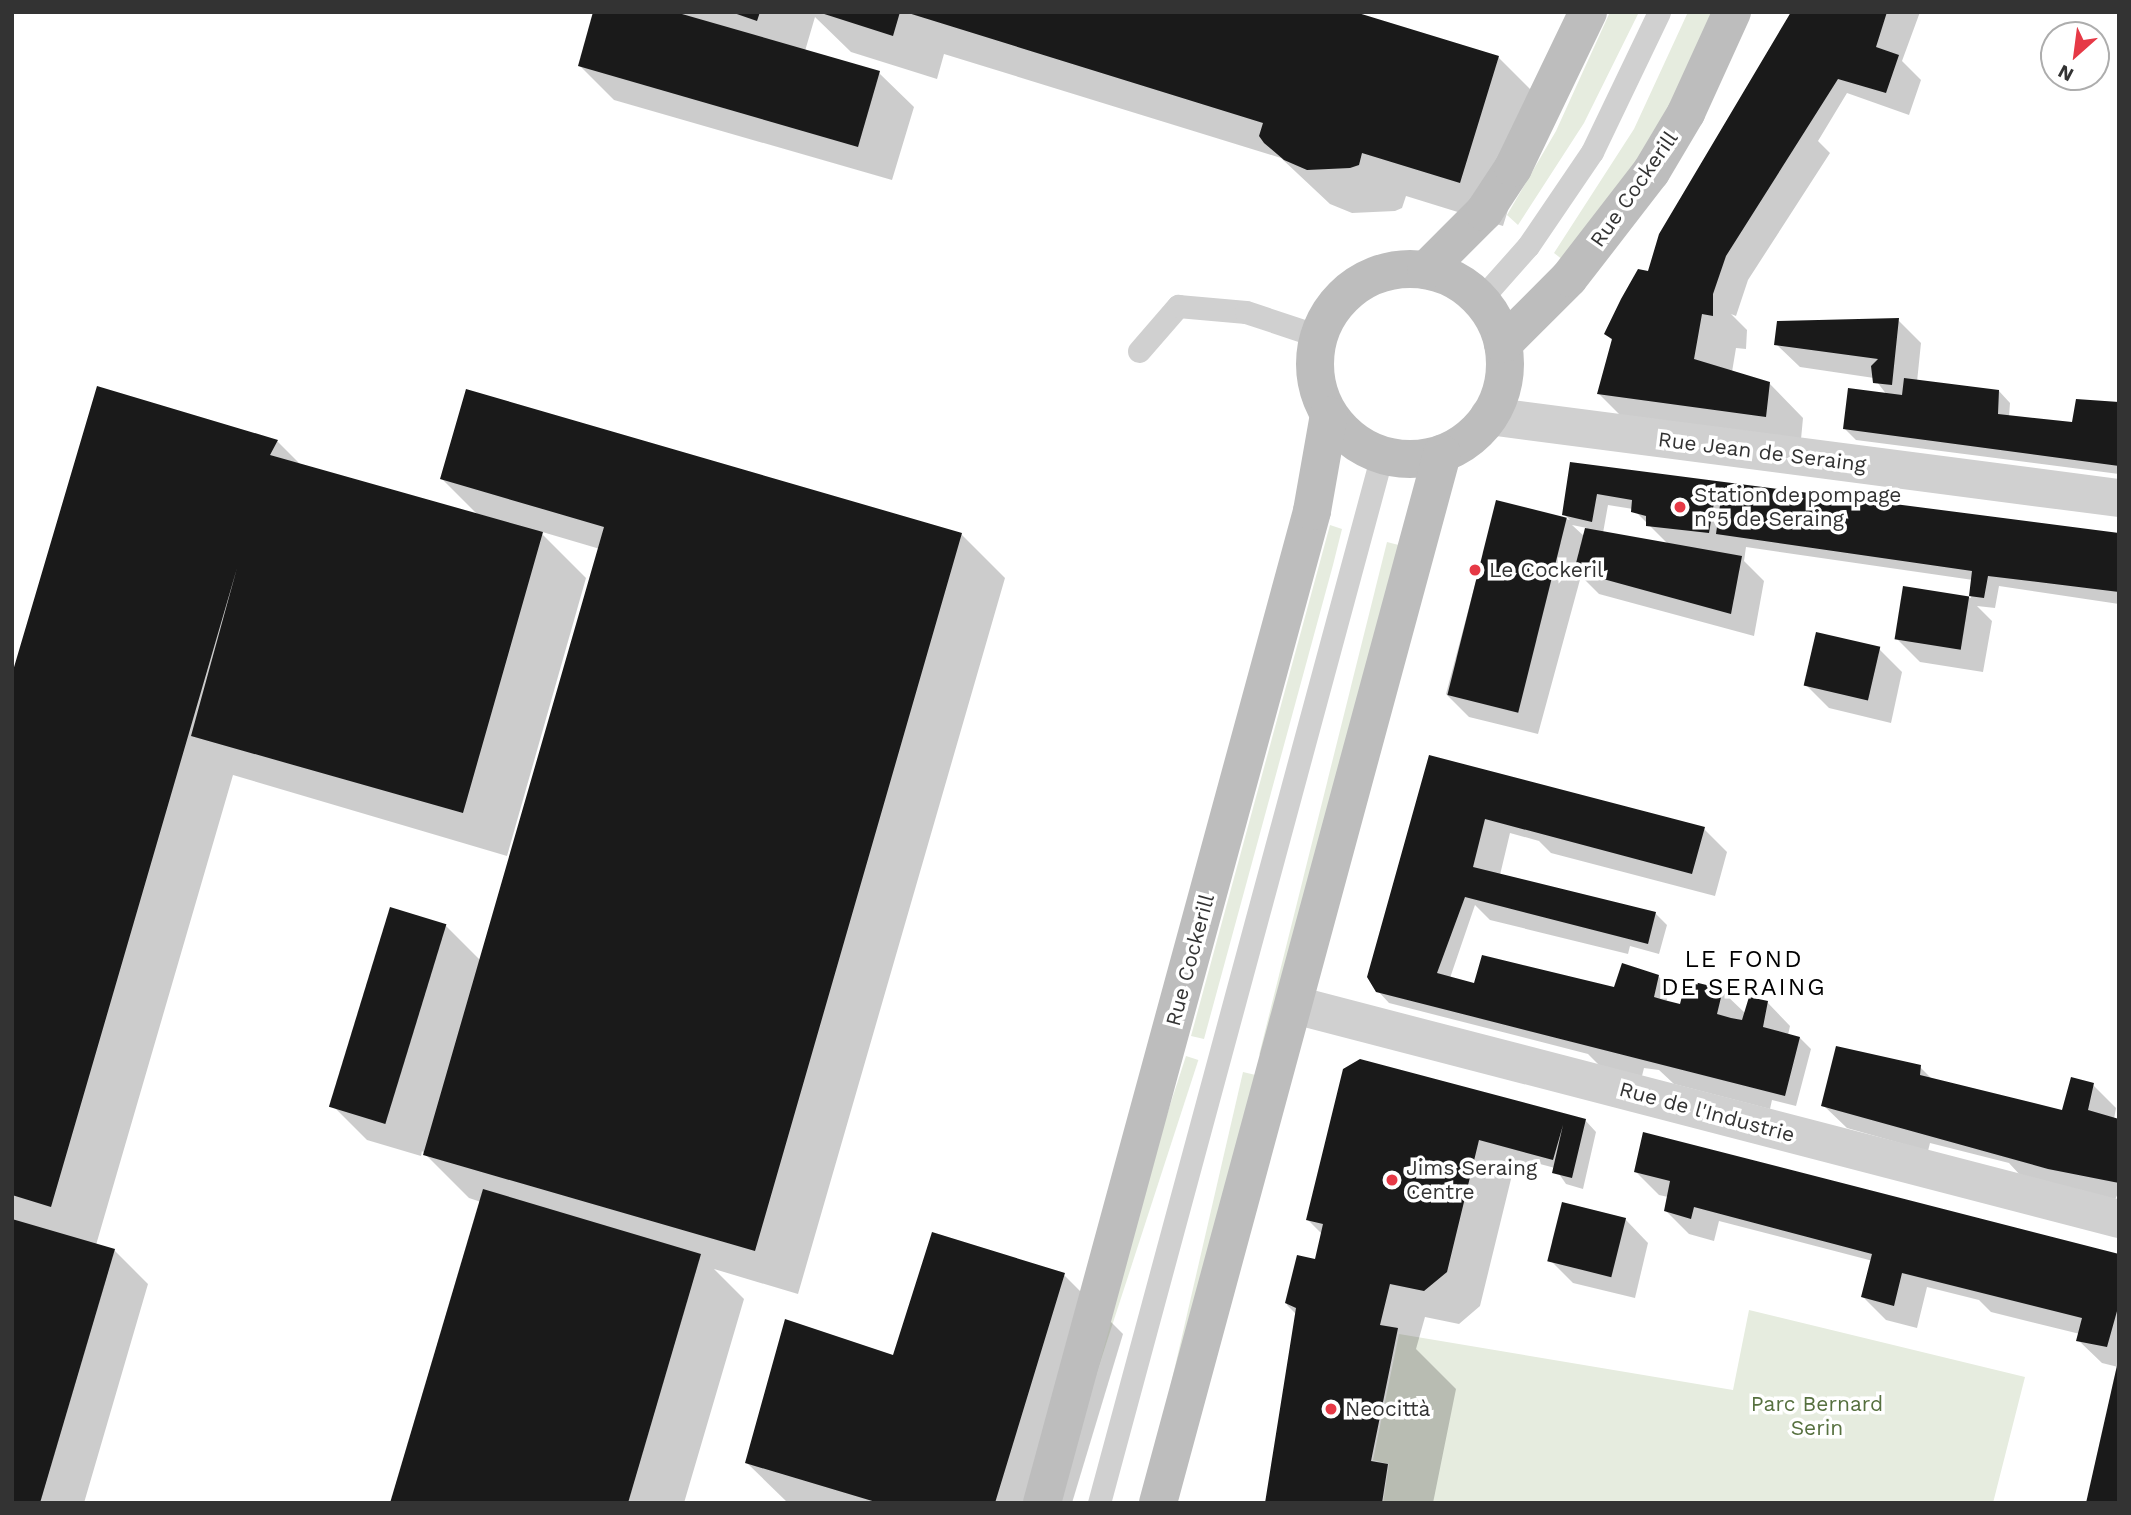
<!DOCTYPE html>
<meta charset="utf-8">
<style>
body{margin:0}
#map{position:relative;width:2131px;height:1515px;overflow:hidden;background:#fff;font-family:"Work Sans",sans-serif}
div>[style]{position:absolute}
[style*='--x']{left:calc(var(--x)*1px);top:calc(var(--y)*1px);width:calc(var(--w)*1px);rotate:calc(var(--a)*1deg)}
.green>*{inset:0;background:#e6ecdf;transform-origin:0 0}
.shadow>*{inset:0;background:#0003}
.building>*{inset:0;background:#1a1a1a;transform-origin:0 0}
.lane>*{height:23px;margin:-11.5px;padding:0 11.5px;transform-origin:11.5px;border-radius:11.5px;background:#d0d0d0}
.street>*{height:38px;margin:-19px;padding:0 19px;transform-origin:19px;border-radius:19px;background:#d0d0d0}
.secondary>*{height:38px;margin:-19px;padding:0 19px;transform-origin:19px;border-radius:19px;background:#bdbdbd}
.secondary>.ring{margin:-19px;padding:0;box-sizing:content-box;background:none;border:38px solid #bdbdbd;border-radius:50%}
.dots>*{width:19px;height:19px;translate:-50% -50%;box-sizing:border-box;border:4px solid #fff;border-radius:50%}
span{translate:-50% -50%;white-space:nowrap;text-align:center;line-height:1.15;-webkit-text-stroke:7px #fff;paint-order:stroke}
.street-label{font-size:21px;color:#333}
.poi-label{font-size:21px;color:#333}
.left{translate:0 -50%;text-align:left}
.park-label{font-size:21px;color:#56703f}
.quarter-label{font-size:24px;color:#000;letter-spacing:2px}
.frame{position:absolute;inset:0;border:14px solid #333;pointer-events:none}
.north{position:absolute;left:2040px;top:21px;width:70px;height:70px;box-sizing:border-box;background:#fff;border:2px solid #adadad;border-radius:50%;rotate:208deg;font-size:19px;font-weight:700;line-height:28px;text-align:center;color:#333}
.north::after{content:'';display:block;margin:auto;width:24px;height:32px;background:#e63946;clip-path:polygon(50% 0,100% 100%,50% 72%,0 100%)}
</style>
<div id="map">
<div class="green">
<div style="clip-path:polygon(1610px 12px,1639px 12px,1584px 123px,1518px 225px,1507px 215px,1556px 131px)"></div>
<div style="clip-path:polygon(1688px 12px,1718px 12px,1661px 129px,1563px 260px,1554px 253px,1634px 129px)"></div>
<div style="clip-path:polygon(1330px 525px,1342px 529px,1333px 565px,1204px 1039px,1191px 1036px)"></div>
<div style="left:1387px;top:542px;width:12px;height:528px;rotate:14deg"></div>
<div style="left:1186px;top:1056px;width:13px;height:463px;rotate:18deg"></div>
<div style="left:1243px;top:1072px;width:13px;height:447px;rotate:13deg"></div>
<div style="clip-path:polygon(1749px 1310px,2025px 1377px,1993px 1503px,1383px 1503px,1389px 1464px,1373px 1460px,1399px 1334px,1733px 1390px)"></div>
</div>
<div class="shadow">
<div style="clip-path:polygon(595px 12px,1351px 12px,1498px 57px,1542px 101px,1503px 226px,1406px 196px,1402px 208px,1395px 211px,1352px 213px,1330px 204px,1281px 158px,944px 54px,937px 79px,851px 52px,815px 17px,805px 51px,879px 73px,914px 107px,892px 180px,614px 100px,579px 65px)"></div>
<div style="clip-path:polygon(1792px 12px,1920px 12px,1902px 61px,1921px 80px,1909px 115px,1847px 93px,1818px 141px,1830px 153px,1748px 280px,1736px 316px,1731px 314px,1747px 330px,1746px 349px,1736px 348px,1732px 372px,1769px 383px,1803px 418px,1800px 450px,1633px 428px,1599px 394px,1613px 341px,1606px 334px,1657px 277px)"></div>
<div style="clip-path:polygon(1898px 320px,1921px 343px,1917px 382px,1999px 391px,2010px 403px,2009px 417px,2073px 424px,2119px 407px,2119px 474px,1856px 440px,1844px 428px,1887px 395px,1874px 378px,1800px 367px,1776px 344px)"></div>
<div style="clip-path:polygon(277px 441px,302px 466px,479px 516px,442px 479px,961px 534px,1005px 578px,798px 1294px,714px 1269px,744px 1299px,684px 1503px,392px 1503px,481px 1202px,469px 1198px,422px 1151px,421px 1156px,367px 1140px,333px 1106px,445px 925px,481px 961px,600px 549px,539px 531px,586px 578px,507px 856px,233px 775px,96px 1245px,114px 1250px,148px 1284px,84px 1503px,12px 1503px,12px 680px)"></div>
<div style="clip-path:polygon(evenodd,1571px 464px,2119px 536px,2119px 604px,1999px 586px,1995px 608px,1977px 606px,1992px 621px,1983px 672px,1920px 662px,1896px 638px,1904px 588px,1971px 598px,1973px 580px,1746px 547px,1744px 561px,1764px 581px,1754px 636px,1599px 594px,1581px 576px,1538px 734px,1469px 717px,1446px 694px,1497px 502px,1570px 520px,1564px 514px,1571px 464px,1608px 505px,1633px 509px,1668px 544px,1603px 533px,1608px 505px,1571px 464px,1572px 525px,1587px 528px,1585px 537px,1572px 525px)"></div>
<div style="clip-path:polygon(1879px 649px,1902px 672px,1891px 723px,1829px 708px,1805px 684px)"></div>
<div style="clip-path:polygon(1430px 757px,1704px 829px,1727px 852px,1715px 896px,1551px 853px,1539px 841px,1510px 833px,1500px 875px,1655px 913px,1667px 925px,1659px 954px,1630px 946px,1628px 954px,1490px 920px,1475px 905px,1450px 978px,1476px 985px,1484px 957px,1615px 990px,1658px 976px,1670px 988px,1666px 1003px,1681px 1006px,1722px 991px,1746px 1014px,1767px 1002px,1790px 1026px,1788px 1035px,1800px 1038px,1811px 1049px,1796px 1106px,1772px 1100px,1770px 1109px,1674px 1084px,1659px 1070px,1644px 1068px,1642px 1076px,1600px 1066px,1588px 1054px,1389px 1003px,1378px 991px)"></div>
<div style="clip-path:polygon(1920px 1067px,1934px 1081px,2063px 1112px,2093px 1085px,2116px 1108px,2114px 1119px,2119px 1120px,2119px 1191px,2114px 1202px,2020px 1175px,2009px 1163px,1930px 1143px,1928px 1151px,1847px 1128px,1823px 1105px)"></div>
<div style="clip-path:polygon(1336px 1103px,1585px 1120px,1596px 1132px,1583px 1189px,1566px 1184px,1555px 1168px,1540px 1164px,1537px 1172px,1498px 1161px,1512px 1175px,1480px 1306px,1459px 1324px,1425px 1317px,1416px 1349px,1456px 1389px,1433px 1503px,1266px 1503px,1297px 1315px,1287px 1305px,1299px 1257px,1316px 1261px,1322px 1234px,1307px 1219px)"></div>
<div style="clip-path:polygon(1636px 1172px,2119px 1255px,2119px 1503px,2087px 1503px,2118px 1367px,2102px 1363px,2078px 1340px,2080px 1334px,1991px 1312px,1979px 1300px,1927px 1287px,1917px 1328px,1886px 1320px,1863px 1297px,1873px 1261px,1719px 1221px,1714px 1241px,1689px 1234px,1665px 1210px,1668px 1197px,1659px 1195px)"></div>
<div style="clip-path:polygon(1625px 1219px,1648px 1243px,1635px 1298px,1573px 1283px,1550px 1260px)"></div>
<div style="clip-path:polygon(1064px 1275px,1123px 1334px,1072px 1503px,788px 1503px,747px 1463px,894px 1357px)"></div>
</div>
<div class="building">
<div style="clip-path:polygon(593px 12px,675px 12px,880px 71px,858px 147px,578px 66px)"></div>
<div style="clip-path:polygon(731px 12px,760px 12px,757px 21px)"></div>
<div style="clip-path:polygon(818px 12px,900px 12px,893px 36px)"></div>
<div style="clip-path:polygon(905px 12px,1355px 12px,1499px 56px,1460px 183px,1362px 153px,1359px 165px,1350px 168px,1307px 170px,1284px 160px,1264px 143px,1259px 136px,1263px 123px)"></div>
<div style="clip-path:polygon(1791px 12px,1887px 12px,1876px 47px,1899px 55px,1886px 93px,1838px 79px,1726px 256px,1713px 294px,1713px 316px,1702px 314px,1694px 359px,1770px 382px,1766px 417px,1597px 394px,1612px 339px,1604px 334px,1621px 299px,1638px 269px,1648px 271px,1659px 234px)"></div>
<div style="clip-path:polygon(1899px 318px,1892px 385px,1873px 383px,1871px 366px,1878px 359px,1774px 345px,1777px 321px)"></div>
<div style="clip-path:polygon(1904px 378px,1999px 390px,1998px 414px,2072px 422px,2076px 399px,2119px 402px,2119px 466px,1843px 429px,1848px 388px,1902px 395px)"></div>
<div style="clip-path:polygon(97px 386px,278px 440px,270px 455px,543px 532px,463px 813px,191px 736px,237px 568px,51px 1207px,12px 1195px,12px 674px)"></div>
<div style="clip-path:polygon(466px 389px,962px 533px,755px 1251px,423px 1155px,604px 527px,440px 479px)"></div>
<div style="clip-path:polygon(1570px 462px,2119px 533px,2119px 592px,1988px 576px,1984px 598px,1969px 596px,1972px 571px,1716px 534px,1721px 498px,1715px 497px,1709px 533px,1646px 526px,1646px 516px,1631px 512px,1632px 500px,1597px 494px,1592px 522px,1562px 515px)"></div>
<div style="left:1496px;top:500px;width:73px;height:201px;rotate:14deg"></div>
<div style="clip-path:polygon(1585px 528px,1742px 556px,1731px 614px,1574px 571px)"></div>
<div style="left:1903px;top:586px;width:67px;height:54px;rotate:9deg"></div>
<div style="left:1816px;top:632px;width:66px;height:55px;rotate:13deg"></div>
<div style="clip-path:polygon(1429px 755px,1705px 827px,1692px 874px,1485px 819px,1473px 867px,1656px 912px,1648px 944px,1465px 897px,1437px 973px,1474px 983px,1482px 955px,1614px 987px,1622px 963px,1659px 975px,1654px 997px,1664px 1000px,1680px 1004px,1686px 980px,1723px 989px,1717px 1014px,1731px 1018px,1742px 1020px,1749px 997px,1768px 1001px,1763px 1027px,1800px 1037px,1785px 1096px,1376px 992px,1367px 977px)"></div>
<div style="left:390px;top:907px;width:59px;height:209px;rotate:17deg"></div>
<div style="clip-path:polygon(1836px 1046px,1921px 1065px,1920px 1075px,2062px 1110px,2071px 1077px,2094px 1083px,2088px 1110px,2119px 1119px,2119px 1183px,2048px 1169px,1821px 1106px)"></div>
<div style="clip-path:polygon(1360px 1059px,1586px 1119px,1572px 1178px,1552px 1173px,1563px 1125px,1553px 1160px,1479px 1140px,1447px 1272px,1424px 1291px,1390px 1284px,1380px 1325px,1398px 1328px,1371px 1461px,1388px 1464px,1382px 1503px,1265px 1503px,1296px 1308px,1285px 1303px,1297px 1255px,1315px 1259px,1323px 1224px,1306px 1220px,1343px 1069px)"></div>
<div style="clip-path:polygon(1643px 1132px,2119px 1254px,2119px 1304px,2107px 1347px,2076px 1341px,2082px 1318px,1902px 1273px,1894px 1306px,1861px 1297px,1872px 1254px,1694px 1207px,1691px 1219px,1664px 1211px,1670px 1181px,1634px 1172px)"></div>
<div style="clip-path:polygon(483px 1189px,701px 1254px,628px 1503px,390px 1503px)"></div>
<div style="left:1562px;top:1202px;width:66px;height:61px;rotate:14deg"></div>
<div style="clip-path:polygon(12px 1219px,115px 1249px,40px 1503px,12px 1503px)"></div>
<div style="clip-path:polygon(932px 1232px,1065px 1273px,995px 1503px,879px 1503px,745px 1463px,785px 1319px,893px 1355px)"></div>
<div style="clip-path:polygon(2118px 1361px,2119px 1503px,2086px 1503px)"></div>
</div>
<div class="lane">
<div style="--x:1480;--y:300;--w:72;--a:-48.4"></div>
<div style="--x:1528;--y:246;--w:114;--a:-55.8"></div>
<div style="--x:1592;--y:152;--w:155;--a:-64.4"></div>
<div style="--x:1139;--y:351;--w:60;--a:-49.1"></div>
<div style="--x:1178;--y:306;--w:68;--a:5"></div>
<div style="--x:1246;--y:312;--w:76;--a:18.4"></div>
<div style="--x:1099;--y:1503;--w:1086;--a:-74.89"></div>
</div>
<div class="street">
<div style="--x:1489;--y:416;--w:635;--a:7.42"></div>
<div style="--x:1295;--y:1005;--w:851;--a:14.56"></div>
</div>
<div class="secondary">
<div class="ring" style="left:1315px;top:269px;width:152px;height:152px"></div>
<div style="--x:1426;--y:270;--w:82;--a:-45"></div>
<div style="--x:1484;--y:212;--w:53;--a:-56.6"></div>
<div style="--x:1513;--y:168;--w:173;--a:-64.3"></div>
<div style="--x:1503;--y:344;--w:93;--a:-45"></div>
<div style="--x:1569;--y:278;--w:134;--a:-52.3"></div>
<div style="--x:1651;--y:172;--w:69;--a:-59.3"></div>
<div style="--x:1686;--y:113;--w:111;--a:-65.5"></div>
<div style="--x:1042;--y:1503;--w:1028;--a:-74.77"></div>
<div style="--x:1312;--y:511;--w:97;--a:-80"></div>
<div style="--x:1158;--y:1503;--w:1087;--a:-74.85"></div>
</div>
<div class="dots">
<div style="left:1680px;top:507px;background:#e63946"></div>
<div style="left:1475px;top:570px;background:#e63946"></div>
<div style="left:1392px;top:1180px;background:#e63946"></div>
<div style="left:1331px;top:1409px;background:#e63946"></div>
</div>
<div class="street-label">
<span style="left:1634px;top:189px;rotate:-55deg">Rue Cockerill</span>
<span style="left:1762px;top:452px;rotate:7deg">Rue Jean de Seraing</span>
<span style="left:1190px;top:960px;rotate:-75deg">Rue Cockerill</span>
<span style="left:1707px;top:1112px;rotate:15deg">Rue de l'Industrie</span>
</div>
<div class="poi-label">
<span class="left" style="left:1694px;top:507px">Station de pompage<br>n°5 de Seraing</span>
<span class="left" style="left:1489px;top:570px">Le Cockeril</span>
<span class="left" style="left:1406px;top:1180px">Jims Seraing<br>Centre</span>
<span class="left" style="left:1345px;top:1409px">Neocittà</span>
</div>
<div class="park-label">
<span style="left:1817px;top:1416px">Parc Bernard<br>Serin</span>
</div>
<div class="quarter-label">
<span style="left:1744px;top:974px">LE FOND<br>DE SERAING</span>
</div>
<div class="frame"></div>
<div class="north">N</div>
</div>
